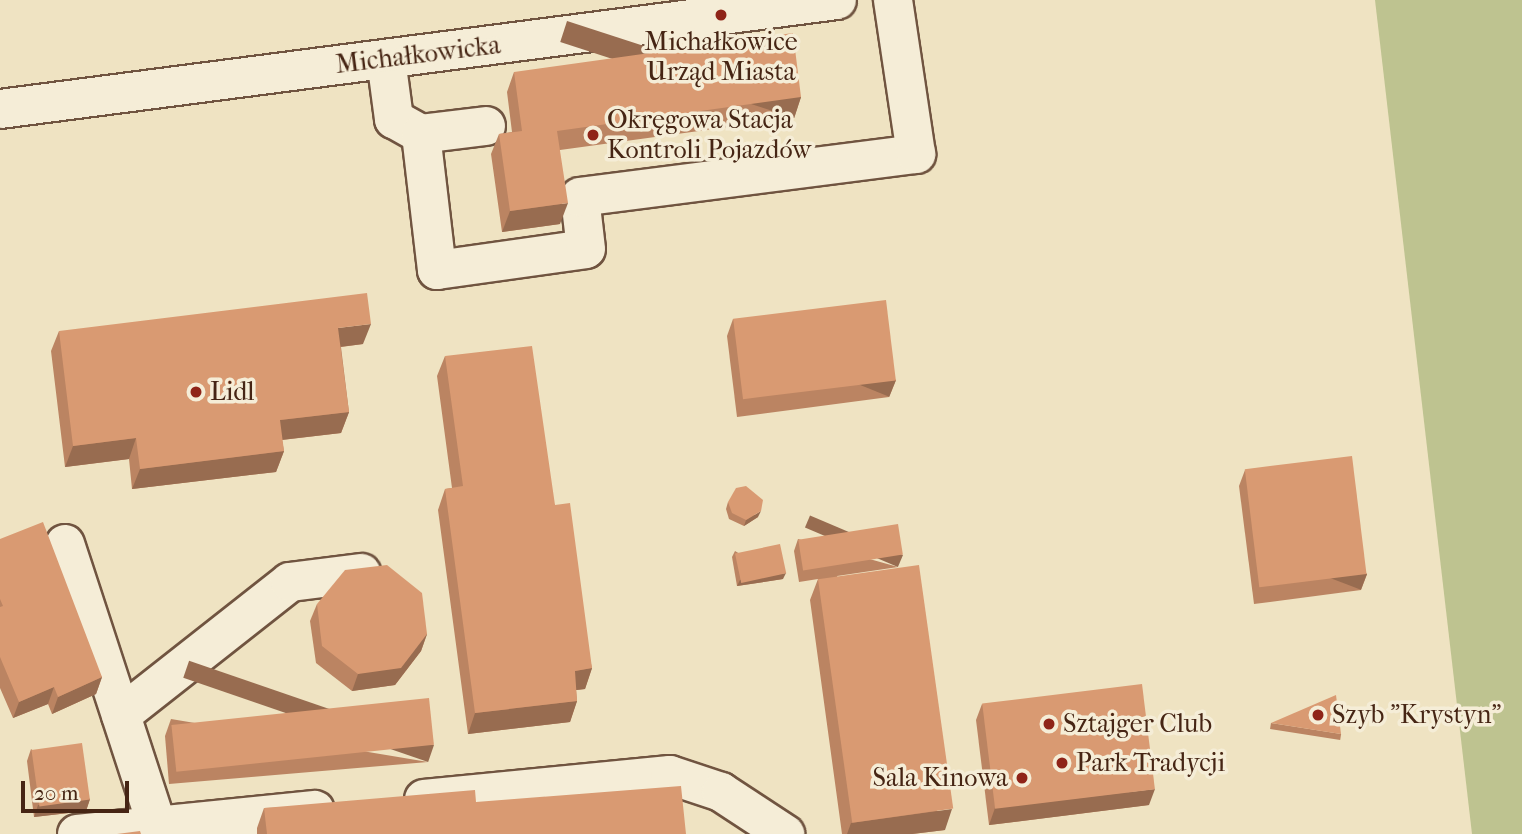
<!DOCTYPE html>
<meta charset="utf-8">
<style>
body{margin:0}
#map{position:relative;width:1522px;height:834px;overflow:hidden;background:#efe3c2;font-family:"IM FELL French Canon",serif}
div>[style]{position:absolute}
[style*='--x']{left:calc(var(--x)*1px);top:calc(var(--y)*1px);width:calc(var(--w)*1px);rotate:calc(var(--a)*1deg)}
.green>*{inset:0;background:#bec390}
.roads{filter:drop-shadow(2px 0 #705440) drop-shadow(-2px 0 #705440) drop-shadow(0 2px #705440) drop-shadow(0 -2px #705440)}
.minor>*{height:38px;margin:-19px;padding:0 19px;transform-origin:19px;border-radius:19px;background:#f5edd7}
.wall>*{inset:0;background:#bb8462;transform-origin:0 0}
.shaded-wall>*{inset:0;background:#986c50;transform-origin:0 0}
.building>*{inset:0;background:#d99a72;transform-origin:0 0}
.dots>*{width:19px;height:19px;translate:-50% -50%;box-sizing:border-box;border:4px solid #f5edd7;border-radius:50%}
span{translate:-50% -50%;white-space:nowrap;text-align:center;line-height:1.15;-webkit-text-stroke:7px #f5edd7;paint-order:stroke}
.poi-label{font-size:26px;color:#462514}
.left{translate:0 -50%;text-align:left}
.right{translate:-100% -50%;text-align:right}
.street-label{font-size:26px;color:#462514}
.scale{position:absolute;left:21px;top:781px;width:108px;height:32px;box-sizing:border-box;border:4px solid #462514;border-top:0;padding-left:9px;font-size:21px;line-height:24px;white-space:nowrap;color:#462514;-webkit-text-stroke:5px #f5edd7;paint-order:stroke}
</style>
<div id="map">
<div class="green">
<div style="clip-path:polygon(1375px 0,1522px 0,1522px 834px,1472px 834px)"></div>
</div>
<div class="roads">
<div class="minor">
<div style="--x:386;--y:59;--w:61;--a:82.4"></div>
<div style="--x:394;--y:119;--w:31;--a:29"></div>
<div style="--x:0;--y:109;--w:844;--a:-7.42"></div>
<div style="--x:486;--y:126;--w:65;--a:173"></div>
<div style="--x:421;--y:134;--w:137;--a:83.3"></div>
<div style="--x:437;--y:270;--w:150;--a:-8"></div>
<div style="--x:586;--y:249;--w:52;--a:-96.6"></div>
<div style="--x:580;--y:197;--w:339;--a:-7.3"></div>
<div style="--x:916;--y:154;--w:156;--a:-98.5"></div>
<div style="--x:65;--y:544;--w:296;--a:71.9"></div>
<div style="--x:121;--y:715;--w:215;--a:-38.2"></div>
<div style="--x:290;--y:582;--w:72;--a:-7.2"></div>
<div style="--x:424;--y:799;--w:247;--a:-5.6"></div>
<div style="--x:670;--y:775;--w:54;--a:18.4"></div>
<div style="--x:721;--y:792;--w:77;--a:33.3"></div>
<div style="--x:77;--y:834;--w:239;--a:-5.8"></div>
</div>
</div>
<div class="wall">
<div style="clip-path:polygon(514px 72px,801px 97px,794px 118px,560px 150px,560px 224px,502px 232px,491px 154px,499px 134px,512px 132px,507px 92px)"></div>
<div style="clip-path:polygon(733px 319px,896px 380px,889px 397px,737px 417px,727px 336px)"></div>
<div style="clip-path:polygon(59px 331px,363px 344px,341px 347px,349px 412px,341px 433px,282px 440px,284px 451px,276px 472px,132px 489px,129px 459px,65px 467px,51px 351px)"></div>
<div style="clip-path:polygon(445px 356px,555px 505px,592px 668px,585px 689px,576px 690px,577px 701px,570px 722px,468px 734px,438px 510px,445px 489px,452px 488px,437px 376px)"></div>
<div style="clip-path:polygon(1245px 470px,1367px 574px,1361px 590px,1254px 604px,1239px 486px)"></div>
<div style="clip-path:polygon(728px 502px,758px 517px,744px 526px,729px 519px,726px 509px)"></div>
<div style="clip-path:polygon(0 539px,102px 677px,96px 694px,52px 714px,48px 704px,13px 718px,0 688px)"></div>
<div style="clip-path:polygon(798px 539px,898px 567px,837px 576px,945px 830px,912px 834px,842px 834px,810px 600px,818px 579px,799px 582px,794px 551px)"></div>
<div style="clip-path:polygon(735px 551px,783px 579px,737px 586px,732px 557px)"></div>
<div style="clip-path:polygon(317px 604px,427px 634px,421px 651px,395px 685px,352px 691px,316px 663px,310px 621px)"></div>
<div style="clip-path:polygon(982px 704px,1149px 805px,989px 825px,976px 720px)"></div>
<div style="clip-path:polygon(171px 719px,428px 762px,169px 784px,165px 736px)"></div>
<div style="left:1271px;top:723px;width:71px;height:6px;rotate:9deg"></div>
<div style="clip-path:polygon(31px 749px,90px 799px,86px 811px,34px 817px,27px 761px)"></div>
<div style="clip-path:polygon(476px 802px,686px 834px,257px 834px,257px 828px,264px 808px)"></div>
</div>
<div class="shaded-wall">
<div style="left:801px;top:97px;width:22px;height:246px;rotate:108deg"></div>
<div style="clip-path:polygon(568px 203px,560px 224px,502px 232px,510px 211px)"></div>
<div style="clip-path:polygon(371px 324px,363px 344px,331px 348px,338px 328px)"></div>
<div style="left:896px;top:380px;width:18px;height:154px;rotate:112deg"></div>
<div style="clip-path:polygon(349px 412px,341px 433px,272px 441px,280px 420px)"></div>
<div style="clip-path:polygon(136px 438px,129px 459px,65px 467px,73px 446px)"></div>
<div style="clip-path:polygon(284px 451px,276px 472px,132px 489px,140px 469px)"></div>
<div style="clip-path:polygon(761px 511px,758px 517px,744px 526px,746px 520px)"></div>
<div style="left:903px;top:555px;width:13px;height:101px;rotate:113deg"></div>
<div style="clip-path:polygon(786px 573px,783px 579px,737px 586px,740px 580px)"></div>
<div style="left:1367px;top:574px;width:17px;height:108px;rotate:111deg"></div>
<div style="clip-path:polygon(427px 634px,421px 651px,395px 685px,352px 691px,358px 674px)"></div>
<div style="clip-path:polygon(592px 668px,585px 689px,568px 691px,575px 671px)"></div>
<div style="clip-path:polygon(102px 677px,96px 694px,52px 714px,58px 697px)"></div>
<div style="clip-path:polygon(54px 687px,48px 704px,13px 718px,19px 702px)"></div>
<div style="clip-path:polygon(577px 701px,570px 722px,468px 734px,475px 713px)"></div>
<div style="left:434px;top:745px;width:18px;height:259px;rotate:109deg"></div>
<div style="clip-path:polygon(1155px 789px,1149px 805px,989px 825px,995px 808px)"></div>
<div style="clip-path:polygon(90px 799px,86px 811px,34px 817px,38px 805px)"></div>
<div style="clip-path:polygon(952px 809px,945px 830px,912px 834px,847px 834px,851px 823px)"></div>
</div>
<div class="building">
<div style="clip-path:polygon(793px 33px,801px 97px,557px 131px,568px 203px,510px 211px,499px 134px,522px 131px,514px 72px)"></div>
<div style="clip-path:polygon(367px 293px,371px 324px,338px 328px,349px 412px,280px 420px,284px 451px,140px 469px,136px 438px,73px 446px,59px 331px)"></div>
<div style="left:886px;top:300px;width:81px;height:154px;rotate:83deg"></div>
<div style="clip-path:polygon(532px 346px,555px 505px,570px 503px,592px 668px,575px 671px,577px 701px,475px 713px,445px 489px,463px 486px,445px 356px)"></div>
<div style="left:1352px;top:456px;width:119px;height:108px;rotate:83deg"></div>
<div style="clip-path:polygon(746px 486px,763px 500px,761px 511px,746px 520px,732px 513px,728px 502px,736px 488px)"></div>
<div style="clip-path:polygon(43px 522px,102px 677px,58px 697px,54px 687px,19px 702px,0 657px,0 607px,3px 606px,0 599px,0 539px)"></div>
<div style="left:898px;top:524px;width:31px;height:101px;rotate:81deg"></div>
<div style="left:780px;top:544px;width:30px;height:46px;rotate:78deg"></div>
<div style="clip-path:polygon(387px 565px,422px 593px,427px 634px,401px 668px,358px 674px,322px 646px,317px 604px,345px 570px)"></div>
<div style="left:919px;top:565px;width:246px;height:102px;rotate:82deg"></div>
<div style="left:1142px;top:684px;width:106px;height:161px;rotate:83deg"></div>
<div style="clip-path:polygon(1336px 695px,1341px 734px,1271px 723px)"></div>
<div style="left:429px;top:698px;width:47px;height:259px;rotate:84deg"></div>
<div style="left:82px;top:743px;width:57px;height:51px;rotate:82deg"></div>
<div style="clip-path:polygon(681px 786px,686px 834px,267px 834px,264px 808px,475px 790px,476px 802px)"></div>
<div style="clip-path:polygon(140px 831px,141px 834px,117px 834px)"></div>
</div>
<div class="dots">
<div style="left:721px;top:15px;background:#8f2418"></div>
<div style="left:593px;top:135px;background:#8f2418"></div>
<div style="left:196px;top:392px;background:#8f2418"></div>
<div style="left:1318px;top:715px;background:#8f2418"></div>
<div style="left:1049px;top:724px;background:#8f2418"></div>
<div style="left:1062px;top:763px;background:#8f2418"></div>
<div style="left:1022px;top:778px;background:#8f2418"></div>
</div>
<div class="poi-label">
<span style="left:721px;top:57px">Michałkowice<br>Urząd Miasta</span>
<span class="left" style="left:607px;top:135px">Okręgowa Stacja<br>Kontroli Pojazdów</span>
<span class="left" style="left:210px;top:392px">Lidl</span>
<span class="left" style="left:1332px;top:715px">Szyb "Krystyn"</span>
<span class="left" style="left:1063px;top:724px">Sztajger Club</span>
<span class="left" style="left:1076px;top:763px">Park Tradycji</span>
<span class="right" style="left:1008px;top:778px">Sala Kinowa</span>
</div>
<div class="street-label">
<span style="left:418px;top:55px;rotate:-7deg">Michałkowicka</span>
</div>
<div class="scale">20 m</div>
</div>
